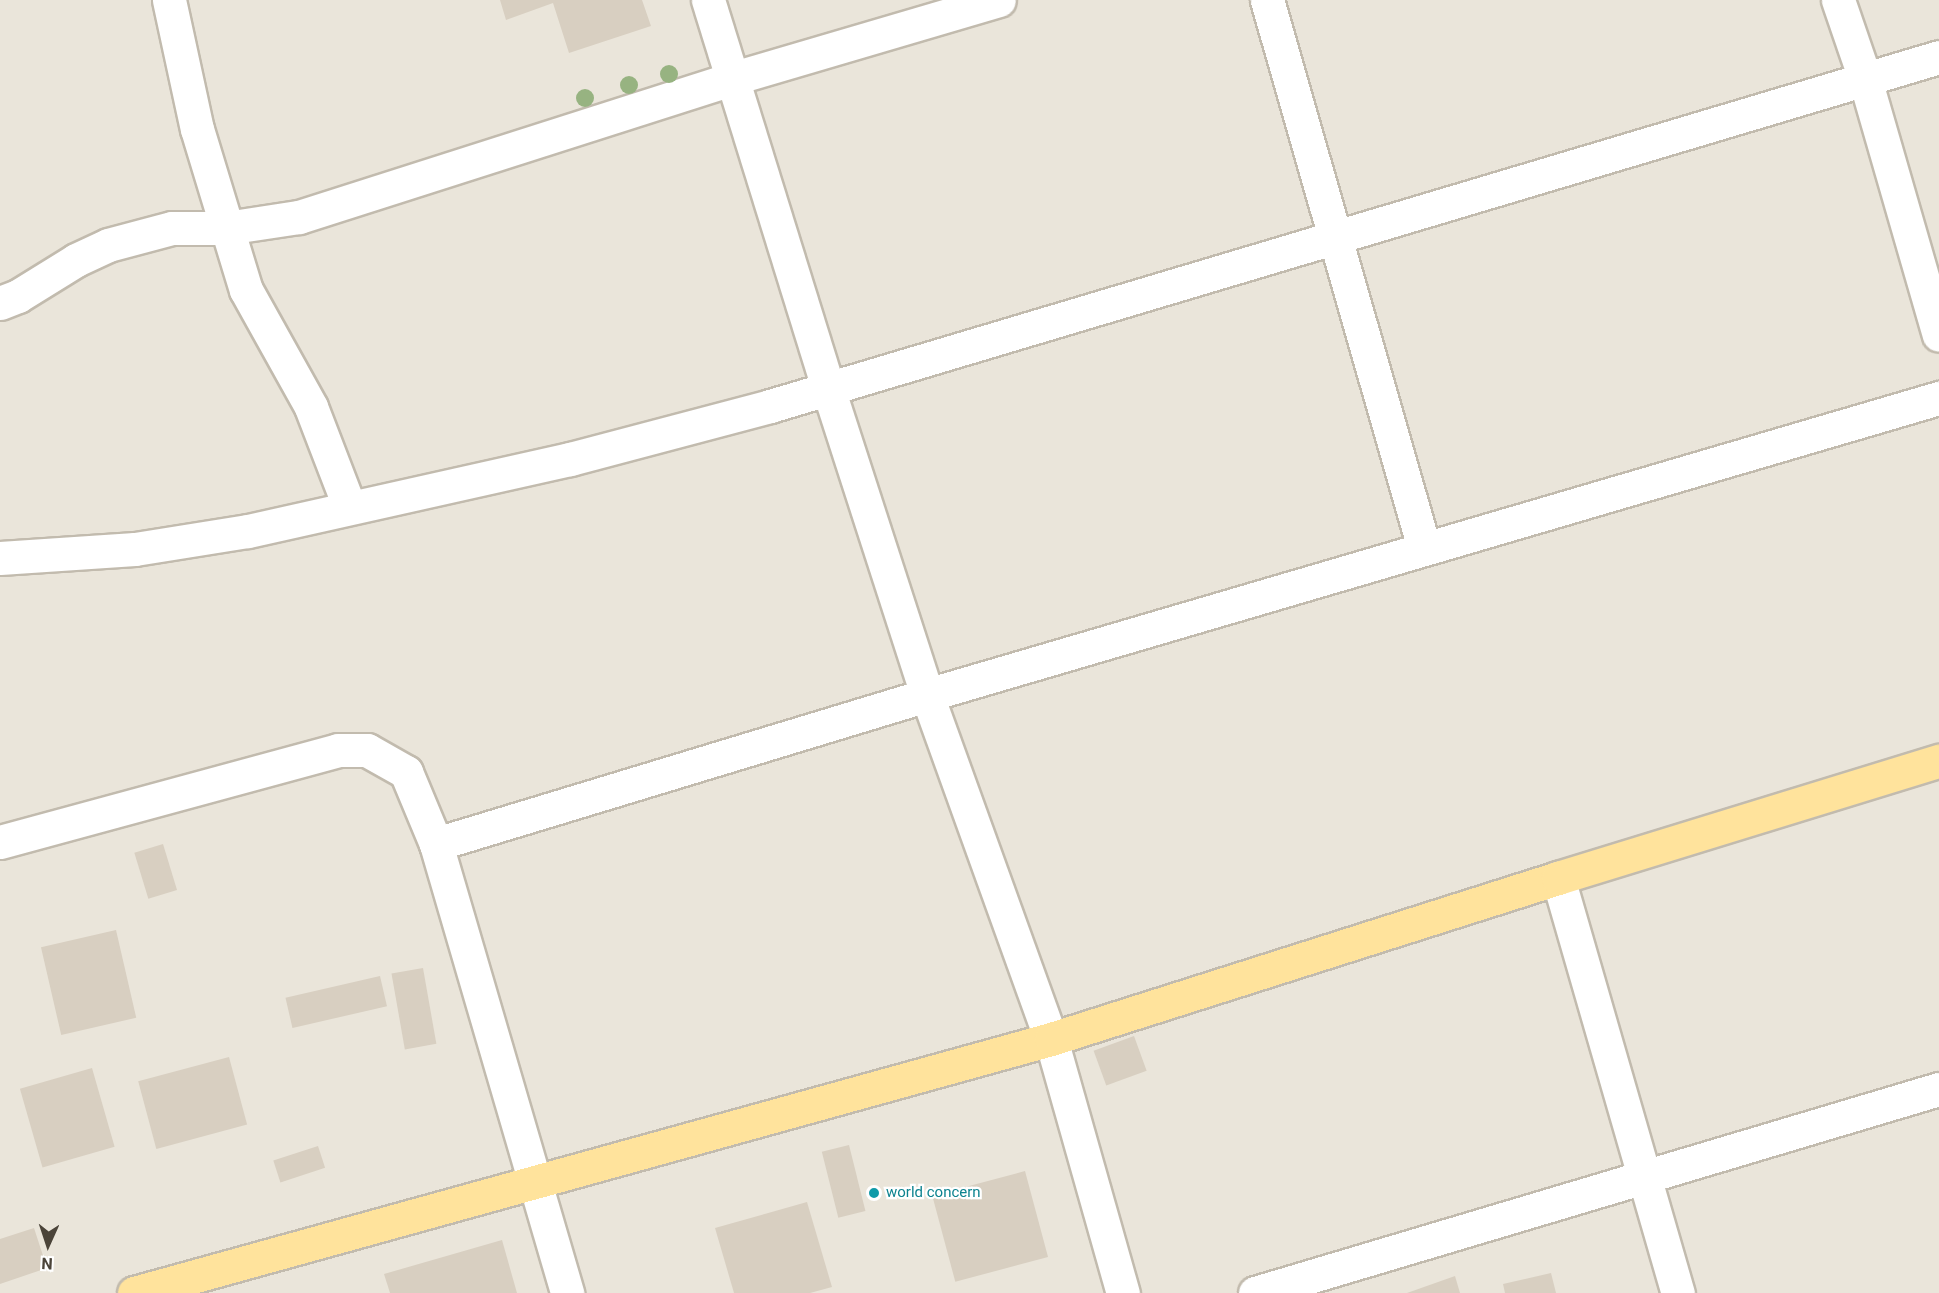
<!DOCTYPE html>
<style>
body{margin:0}
#map{position:relative;width:1939px;height:1293px;overflow:hidden;background:#f6f3ec;font-family:Roboto,sans-serif}
div>[style]{position:absolute}
[style*='--x']{left:calc(var(--x)*1px);top:calc(var(--y)*1px);width:calc(var(--w)*1px);rotate:calc(var(--a)*1deg)}
.residential>*{inset:0;background:#eae5da;transform-origin:0 0}
.building>*{inset:0;background:#d8cfc1;transform-origin:0 0}
.roads{filter:drop-shadow(2px 0 #c2bbae) drop-shadow(-2px 0 #c2bbae) drop-shadow(0 2px #c2bbae) drop-shadow(0 -2px #c2bbae)}
.minor>*{height:33px;margin:-16.5px;padding:0 16.5px;transform-origin:16.5px;border-radius:16.5px;background:#fff}
.major>*{height:33px;margin:-16.5px;padding:0 16.5px;transform-origin:16.5px;border-radius:16.5px;background:#ffe39c}
.trees>*{width:18px;height:18px;margin:-9px;border-radius:50%;background:#97b381}
.dots>*{width:16px;height:16px;translate:-50% -50%;box-sizing:border-box;border:3px solid #fff;border-radius:50%}
span{translate:-50% -50%;white-space:nowrap;text-align:center;line-height:1.15;-webkit-text-stroke:4.5px #fff;paint-order:stroke}
.culture-label{font-size:15px;color:#0d838f}
.left{translate:0 -50%;text-align:left}
.north{position:absolute;left:18px;top:1215px;width:60px;height:60px;-webkit-text-stroke:4px #fff;paint-order:stroke;rotate:183deg;font-size:16px;font-weight:700;line-height:24px;text-align:center;color:#4b4439}
.north::after{content:'';display:block;margin:auto;width:21px;height:27px;background:#4b4439;clip-path:polygon(50% 0,100% 100%,50% 72%,0 100%)}
</style>
<div id="map">
<div class="residential">
<div style="left:0;top:0;width:1939px;height:1293px"></div>
</div>
<div class="building">
<div style="clip-path:polygon(500px 0,642px 0,651px 26px,569px 53px,553px 3px,506px 20px)"></div>
<div style="left:163px;top:844px;width:48px;height:30px;rotate:73deg"></div>
<div style="left:116px;top:930px;width:90px;height:77px;rotate:77deg"></div>
<div style="left:423px;top:968px;width:77px;height:32px;rotate:80deg"></div>
<div style="left:380px;top:976px;width:31px;height:97px;rotate:77deg"></div>
<div style="left:1134px;top:1036px;width:37px;height:43px;rotate:70deg"></div>
<div style="left:229px;top:1057px;width:70px;height:94px;rotate:75deg"></div>
<div style="left:92px;top:1068px;width:82px;height:75px;rotate:74deg"></div>
<div style="left:849px;top:1145px;width:68px;height:28px;rotate:76deg"></div>
<div style="left:318px;top:1146px;width:23px;height:47px;rotate:72deg"></div>
<div style="left:1025px;top:1171px;width:89px;height:96px;rotate:75deg"></div>
<div style="clip-path:polygon(807px 1202px,832px 1287px,810px 1293px,734px 1293px,715px 1228px)"></div>
<div style="clip-path:polygon(34px 1228px,47px 1268px,0 1284px,0 1239px)"></div>
<div style="clip-path:polygon(502px 1240px,517px 1293px,390px 1293px,384px 1274px)"></div>
<div style="clip-path:polygon(1551px 1273px,1556px 1293px,1505px 1293px,1503px 1284px)"></div>
<div style="clip-path:polygon(1455px 1276px,1460px 1293px,1407px 1293px)"></div>
</div>
<div class="roads">
<div class="minor">
<div style="--x:169;--y:0;--w:132;--a:77.8"></div>
<div style="--x:197;--y:129;--w:168;--a:73.1"></div>
<div style="--x:246;--y:290;--w:134;--a:60.9"></div>
<div style="--x:311;--y:407;--w:106;--a:69"></div>
<div style="--x:708;--y:0;--w:406;--a:72.8"></div>
<div style="--x:828;--y:388;--w:323;--a:72.1"></div>
<div style="--x:927;--y:695;--w:366;--a:70.2"></div>
<div style="--x:1051;--y:1039;--w:264;--a:74.2"></div>
<div style="--x:1267;--y:0;--w:570;--a:74.01"></div>
<div style="--x:1838;--y:0;--w:83;--a:71.1"></div>
<div style="--x:1865;--y:79;--w:266;--a:73.9"></div>
<div style="--x:0;--y:303;--w:19;--a:-21"></div>
<div style="--x:18;--y:296;--w:68;--a:-31.8"></div>
<div style="--x:76;--y:260;--w:35;--a:-25"></div>
<div style="--x:108;--y:245;--w:66;--a:-14.9"></div>
<div style="--x:172;--y:228;--w:54;--a:0"></div>
<div style="--x:226;--y:228;--w:74;--a:-8.6"></div>
<div style="--x:299;--y:217;--w:457;--a:-17.7"></div>
<div style="--x:734;--y:78;--w:276;--a:-16.4"></div>
<div style="--x:0;--y:558;--w:135;--a:-3.8"></div>
<div style="--x:135;--y:549;--w:114;--a:-9.1"></div>
<div style="--x:248;--y:531;--w:330;--a:-12.6"></div>
<div style="--x:570;--y:459;--w:207;--a:-14.8"></div>
<div style="--x:770;--y:406;--w:1220;--a:-16.62"></div>
<div style="--x:0;--y:842;--w:350;--a:-15.2"></div>
<div style="--x:338;--y:750;--w:29;--a:0"></div>
<div style="--x:367;--y:750;--w:45;--a:29.4"></div>
<div style="--x:406;--y:772;--w:78;--a:67.4"></div>
<div style="--x:436;--y:844;--w:468;--a:73.7"></div>
<div style="--x:436;--y:844;--w:513;--a:-16.88"></div>
<div style="--x:927;--y:695;--w:1055;--a:-16.36"></div>
<div style="--x:1558;--y:878;--w:432;--a:73.9"></div>
<div style="--x:1255;--y:1293;--w:714;--a:-16.61"></div>
</div>
<div class="major">
<div style="--x:134;--y:1293;--w:952;--a:-15.48"></div>
<div style="--x:1051;--y:1039;--w:532;--a:-17.62"></div>
<div style="--x:1558;--y:878;--w:399;--a:-17.1"></div>
</div>
</div>
<div class="trees">
<div style="left:669px;top:74px"></div>
<div style="left:629px;top:85px"></div>
<div style="left:585px;top:98px"></div>
</div>
<div class="dots">
<div style="left:874px;top:1193px;background:#0f9aa8"></div>
</div>
<div class="culture-label">
<span class="left" style="left:886px;top:1193px">world concern</span>
</div>
<div class="north">N</div>
</div>
